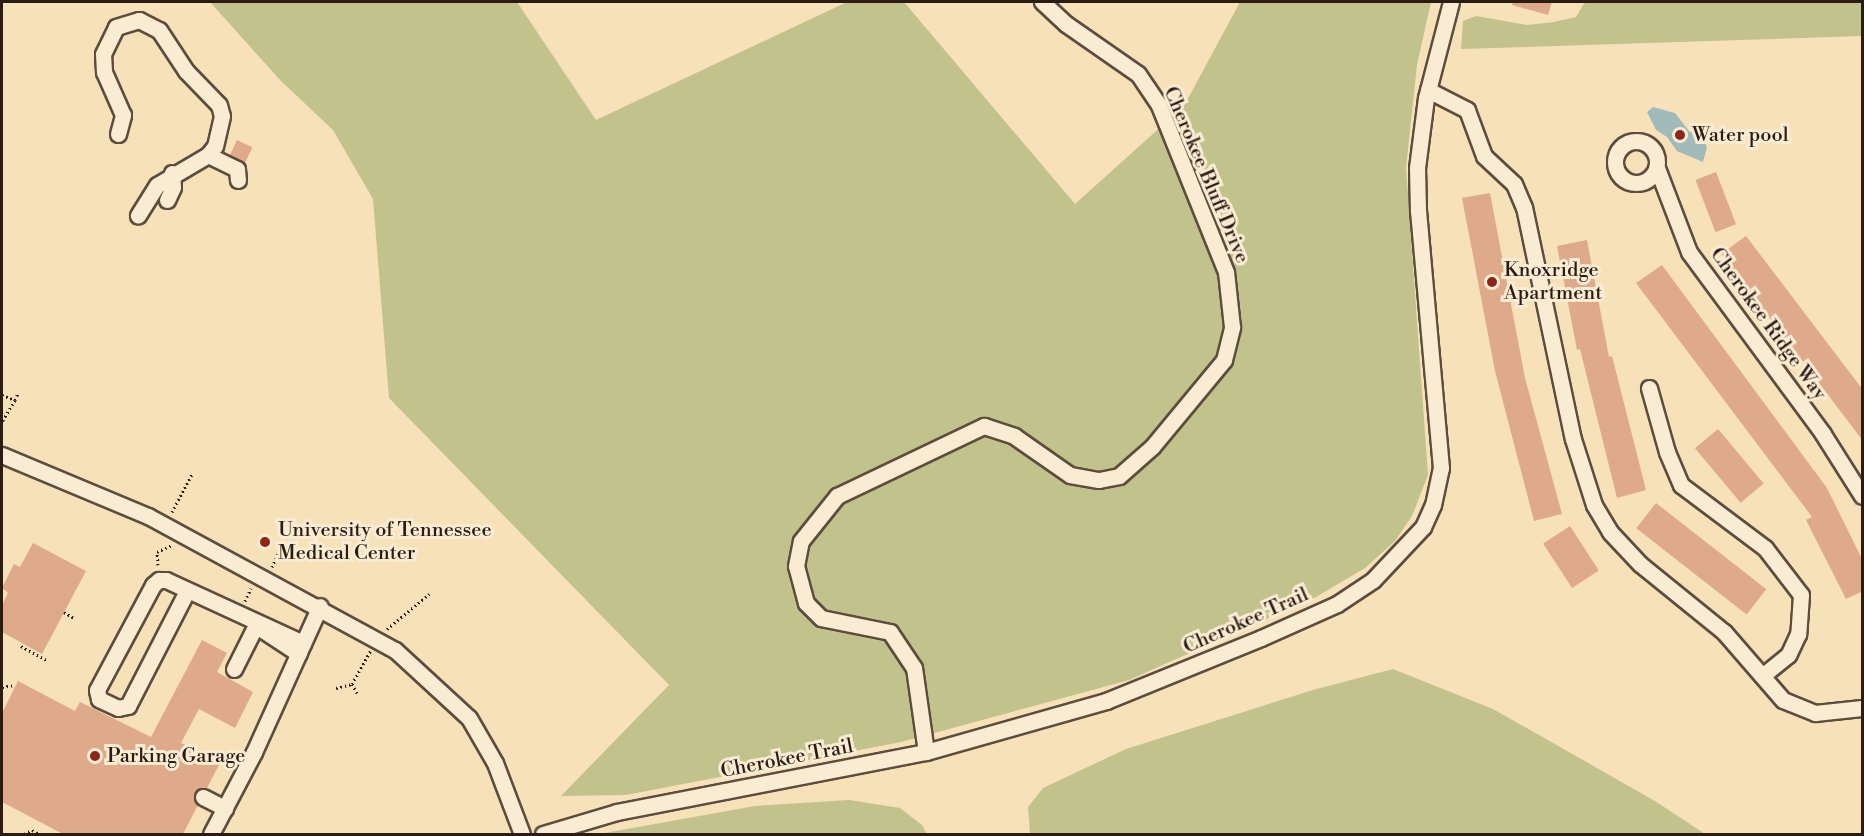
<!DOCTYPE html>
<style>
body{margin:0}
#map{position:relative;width:1864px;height:836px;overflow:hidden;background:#f6e1b9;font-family:"Libre Bodoni",serif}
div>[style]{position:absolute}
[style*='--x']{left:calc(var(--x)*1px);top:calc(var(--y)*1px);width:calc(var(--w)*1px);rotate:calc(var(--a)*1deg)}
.green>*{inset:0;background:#c1c28c}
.water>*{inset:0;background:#a1bbba}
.building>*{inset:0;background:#dfaa8a;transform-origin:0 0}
.path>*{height:3px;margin-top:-1.5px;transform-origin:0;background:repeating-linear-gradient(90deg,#2a1c15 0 1.5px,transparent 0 4.5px)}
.roads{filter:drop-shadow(2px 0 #5d4d3e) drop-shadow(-2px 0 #5d4d3e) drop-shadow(0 2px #5d4d3e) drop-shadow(0 -2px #5d4d3e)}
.minor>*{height:15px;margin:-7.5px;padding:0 7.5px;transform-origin:7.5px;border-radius:7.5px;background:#f9ecd2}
.minor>.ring{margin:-7.5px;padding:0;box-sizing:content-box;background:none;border:15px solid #f9ecd2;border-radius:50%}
.dots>*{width:16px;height:16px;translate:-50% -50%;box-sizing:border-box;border:3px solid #f9ecd2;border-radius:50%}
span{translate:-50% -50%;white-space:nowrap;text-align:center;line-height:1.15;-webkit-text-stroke:6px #f9ecd2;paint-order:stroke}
.poi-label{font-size:20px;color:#2a1c15}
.left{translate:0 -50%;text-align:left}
.street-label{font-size:20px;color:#2a1c15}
.frame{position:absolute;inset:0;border:3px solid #2a1c15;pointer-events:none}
</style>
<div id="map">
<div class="green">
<div style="clip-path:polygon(210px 2px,517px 2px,596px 120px,847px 2px,904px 2px,1075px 204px,1184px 106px,1240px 2px,1431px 2px,1417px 65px,1406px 168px,1428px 475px,1412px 516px,1395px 541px,1365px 568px,1316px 597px,1129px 680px,901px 742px,626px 795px,561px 796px,669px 685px,389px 398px,373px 199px,333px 130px,281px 81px)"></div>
<div style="clip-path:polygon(1585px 2px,1862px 2px,1862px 36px,1461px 49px,1463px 21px,1476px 16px,1527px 25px,1554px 22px,1576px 17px)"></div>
<div style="clip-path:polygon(1393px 669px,1493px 709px,1655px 801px,1705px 834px,1030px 834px,1028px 807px,1043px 788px,1126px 749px,1313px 690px)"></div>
<div style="clip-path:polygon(849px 800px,900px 808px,922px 825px,927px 834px,599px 834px,755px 806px)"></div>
</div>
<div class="water">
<div style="clip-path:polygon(1653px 107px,1675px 113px,1689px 131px,1703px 139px,1707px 147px,1703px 162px,1677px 151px,1667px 137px,1656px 130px,1647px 112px)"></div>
</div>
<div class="building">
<div style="clip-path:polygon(1513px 2px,1552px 2px,1548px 15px,1512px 5px)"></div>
<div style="left:237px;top:140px;width:17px;height:17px;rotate:25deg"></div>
<div style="left:1716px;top:172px;width:56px;height:22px;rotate:69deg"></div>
<div style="clip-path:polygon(1490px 193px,1525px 378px,1562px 514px,1534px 521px,1495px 371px,1462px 198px)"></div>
<div style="clip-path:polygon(1746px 236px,1863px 390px,1863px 441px,1721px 254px)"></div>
<div style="clip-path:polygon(1587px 240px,1609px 357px,1612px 356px,1646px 490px,1617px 498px,1580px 349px,1577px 350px,1557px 246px)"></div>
<div style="clip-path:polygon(1662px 265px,1827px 488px,1863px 561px,1863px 591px,1846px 599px,1806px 520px,1812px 517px,1636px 283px)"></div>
<div style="left:1718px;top:429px;width:71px;height:30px;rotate:50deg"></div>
<div style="left:1656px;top:503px;width:140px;height:32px;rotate:38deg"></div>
<div style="left:1570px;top:526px;width:53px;height:32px;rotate:57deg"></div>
<div style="clip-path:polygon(33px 543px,86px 571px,42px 654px,2px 632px,2px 605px,8px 593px,2px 588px,14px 564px,20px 567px)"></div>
<div style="clip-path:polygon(202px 640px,227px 653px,217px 672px,253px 692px,235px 728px,199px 709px,181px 743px,221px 761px,207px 788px,195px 792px,198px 805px,183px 834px,63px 834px,2px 802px,2px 713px,18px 681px,75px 711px,80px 702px,151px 737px)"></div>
</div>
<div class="path">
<div style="--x:2;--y:395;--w:14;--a:21"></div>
<div style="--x:15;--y:400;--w:26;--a:121"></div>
<div style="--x:15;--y:400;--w:8;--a:-67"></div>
<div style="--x:172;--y:512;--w:43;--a:-62.2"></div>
<div style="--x:158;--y:565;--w:13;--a:-94"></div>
<div style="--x:157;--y:552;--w:17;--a:-25"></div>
<div style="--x:272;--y:567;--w:51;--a:-65.5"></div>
<div style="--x:245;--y:601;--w:14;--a:-65"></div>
<div style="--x:64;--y:612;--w:12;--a:31"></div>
<div style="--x:387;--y:629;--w:55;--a:-39.8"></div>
<div style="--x:21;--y:646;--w:31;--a:29"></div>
<div style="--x:2;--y:687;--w:12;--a:-9"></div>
<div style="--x:336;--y:688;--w:16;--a:-14"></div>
<div style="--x:357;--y:693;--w:10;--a:-119"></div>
<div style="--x:352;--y:684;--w:38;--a:-61"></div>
<div style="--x:2;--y:703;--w:1;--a:0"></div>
<div style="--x:24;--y:834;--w:9;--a:-27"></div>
<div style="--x:32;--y:830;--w:9;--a:27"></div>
</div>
<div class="roads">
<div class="minor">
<div style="--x:1428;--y:90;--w:44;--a:27.1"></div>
<div style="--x:1467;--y:110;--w:49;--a:69.7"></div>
<div style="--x:1484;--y:156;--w:41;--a:43"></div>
<div style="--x:1514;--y:184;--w:25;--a:67"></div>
<div style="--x:1524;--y:207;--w:237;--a:78.1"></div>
<div style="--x:1573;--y:439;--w:69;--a:72.3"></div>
<div style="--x:1594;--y:505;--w:31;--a:59"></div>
<div style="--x:1610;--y:532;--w:44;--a:46.8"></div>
<div style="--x:1640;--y:564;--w:108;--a:39"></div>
<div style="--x:1724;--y:632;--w:90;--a:49.1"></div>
<div style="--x:1783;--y:700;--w:35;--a:22"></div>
<div style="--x:1815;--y:713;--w:47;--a:-6.1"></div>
<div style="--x:118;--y:134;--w:20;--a:-75"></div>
<div style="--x:123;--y:115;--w:47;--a:-113.8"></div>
<div style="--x:104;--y:72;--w:18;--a:-93"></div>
<div style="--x:103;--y:54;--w:30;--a:-64"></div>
<div style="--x:116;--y:27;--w:24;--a:-17"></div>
<div style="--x:139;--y:20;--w:22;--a:27"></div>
<div style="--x:159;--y:30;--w:49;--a:56.6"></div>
<div style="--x:186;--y:71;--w:47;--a:45.9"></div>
<div style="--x:219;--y:105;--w:11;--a:75"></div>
<div style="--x:222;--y:116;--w:31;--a:103"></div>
<div style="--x:215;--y:146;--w:11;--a:128"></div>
<div style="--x:208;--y:155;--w:59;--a:149.5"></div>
<div style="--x:157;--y:185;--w:36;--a:122"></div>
<div class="ring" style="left:1615px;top:141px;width:27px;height:27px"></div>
<div style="--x:208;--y:155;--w:32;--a:26"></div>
<div style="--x:237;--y:169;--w:11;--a:85"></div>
<div style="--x:1657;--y:168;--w:90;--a:69.1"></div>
<div style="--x:1689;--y:252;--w:226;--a:53.6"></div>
<div style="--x:1823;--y:434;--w:73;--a:57.8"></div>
<div style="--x:167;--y:200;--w:14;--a:-65"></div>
<div style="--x:173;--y:187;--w:14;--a:-94"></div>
<div style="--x:1649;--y:388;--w:66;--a:74.3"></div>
<div style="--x:1667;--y:452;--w:36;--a:67"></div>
<div style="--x:1681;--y:485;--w:105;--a:36.9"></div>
<div style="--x:1765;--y:548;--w:59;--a:52.5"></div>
<div style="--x:1801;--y:595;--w:39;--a:94"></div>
<div style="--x:1798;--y:634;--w:23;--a:115"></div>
<div style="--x:1788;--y:655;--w:33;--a:141"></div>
<div style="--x:2;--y:455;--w:158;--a:22.7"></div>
<div style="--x:148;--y:516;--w:281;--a:28.5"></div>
<div style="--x:395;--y:650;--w:100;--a:42.6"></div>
<div style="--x:469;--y:718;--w:52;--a:60"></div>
<div style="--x:495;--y:763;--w:76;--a:69.2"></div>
<div style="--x:187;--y:591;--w:129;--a:117.2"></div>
<div style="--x:128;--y:706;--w:10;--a:169"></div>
<div style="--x:118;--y:708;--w:21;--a:-155"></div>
<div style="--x:99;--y:699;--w:9;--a:-103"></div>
<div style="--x:97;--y:690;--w:119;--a:-61.9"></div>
<div style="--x:153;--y:585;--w:8;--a:-40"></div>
<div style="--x:159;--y:580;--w:7;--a:0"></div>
<div style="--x:166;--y:580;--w:151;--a:24.7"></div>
<div style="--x:261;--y:629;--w:45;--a:33.3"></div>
<div style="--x:234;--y:669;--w:49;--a:-63.4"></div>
<div style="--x:926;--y:752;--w:85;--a:-98.1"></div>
<div style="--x:914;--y:668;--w:43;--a:-123.7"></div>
<div style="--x:890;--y:632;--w:70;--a:-168.5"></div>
<div style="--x:821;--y:618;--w:21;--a:-135"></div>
<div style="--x:806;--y:603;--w:38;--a:-105"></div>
<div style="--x:796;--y:566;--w:25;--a:-79"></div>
<div style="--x:801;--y:541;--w:58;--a:-51.3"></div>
<div style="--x:837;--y:496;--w:163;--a:-25.5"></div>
<div style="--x:984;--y:426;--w:32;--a:18"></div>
<div style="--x:1014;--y:436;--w:68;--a:34.9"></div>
<div style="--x:1070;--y:475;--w:29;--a:10"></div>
<div style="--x:1099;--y:480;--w:20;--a:-11"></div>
<div style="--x:1119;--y:476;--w:44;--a:-41.3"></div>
<div style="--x:1152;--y:447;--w:113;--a:-50.4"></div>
<div style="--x:1224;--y:360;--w:34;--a:-76"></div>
<div style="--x:1232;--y:327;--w:55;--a:-96.2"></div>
<div style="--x:1226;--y:272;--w:180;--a:-111.9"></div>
<div style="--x:1159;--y:105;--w:37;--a:-124"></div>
<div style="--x:1138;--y:74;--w:88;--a:-145.2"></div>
<div style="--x:1066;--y:24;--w:33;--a:-137"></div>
<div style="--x:203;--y:797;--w:25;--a:27"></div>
<div style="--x:211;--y:834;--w:93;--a:-62.3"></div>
<div style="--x:254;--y:752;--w:160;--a:-65.7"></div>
<div style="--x:543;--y:834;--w:77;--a:-16.6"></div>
<div style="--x:617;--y:812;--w:315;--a:-11"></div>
<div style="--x:926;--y:752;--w:187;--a:-15.8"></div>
<div style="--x:1106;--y:701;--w:167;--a:-22.1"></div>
<div style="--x:1261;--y:638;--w:83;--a:-24.1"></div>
<div style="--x:1337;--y:604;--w:43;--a:-33.7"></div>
<div style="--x:1373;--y:580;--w:73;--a:-46.7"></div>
<div style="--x:1423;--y:527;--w:24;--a:-66"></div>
<div style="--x:1433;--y:505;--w:38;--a:-78"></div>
<div style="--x:1441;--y:468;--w:258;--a:-95.1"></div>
<div style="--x:1418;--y:211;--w:43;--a:-91.3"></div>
<div style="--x:1417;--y:168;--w:71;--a:-82.7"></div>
<div style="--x:1426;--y:98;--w:99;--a:-75.4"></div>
</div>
</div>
<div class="dots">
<div style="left:1680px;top:135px;background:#8f2418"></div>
<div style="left:1492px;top:282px;background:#8f2418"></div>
<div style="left:265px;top:542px;background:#8f2418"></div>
<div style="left:95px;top:756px;background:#8f2418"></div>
</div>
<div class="poi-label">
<span class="left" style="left:1692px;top:135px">Water pool</span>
<span class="left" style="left:1504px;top:282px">Knoxridge<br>Apartment</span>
<span class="left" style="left:278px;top:542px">University of Tennessee<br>Medical Center</span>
<span class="left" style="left:107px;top:756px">Parking Garage</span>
</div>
<div class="street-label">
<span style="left:1206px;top:175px;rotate:67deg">Cherokee Bluff Drive</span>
<span style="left:1768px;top:324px;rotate:54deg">Cherokee Ridge Way</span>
<span style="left:1246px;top:621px;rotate:-24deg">Cherokee Trail</span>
<span style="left:787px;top:759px;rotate:-11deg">Cherokee Trail</span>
</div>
<div class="frame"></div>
</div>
